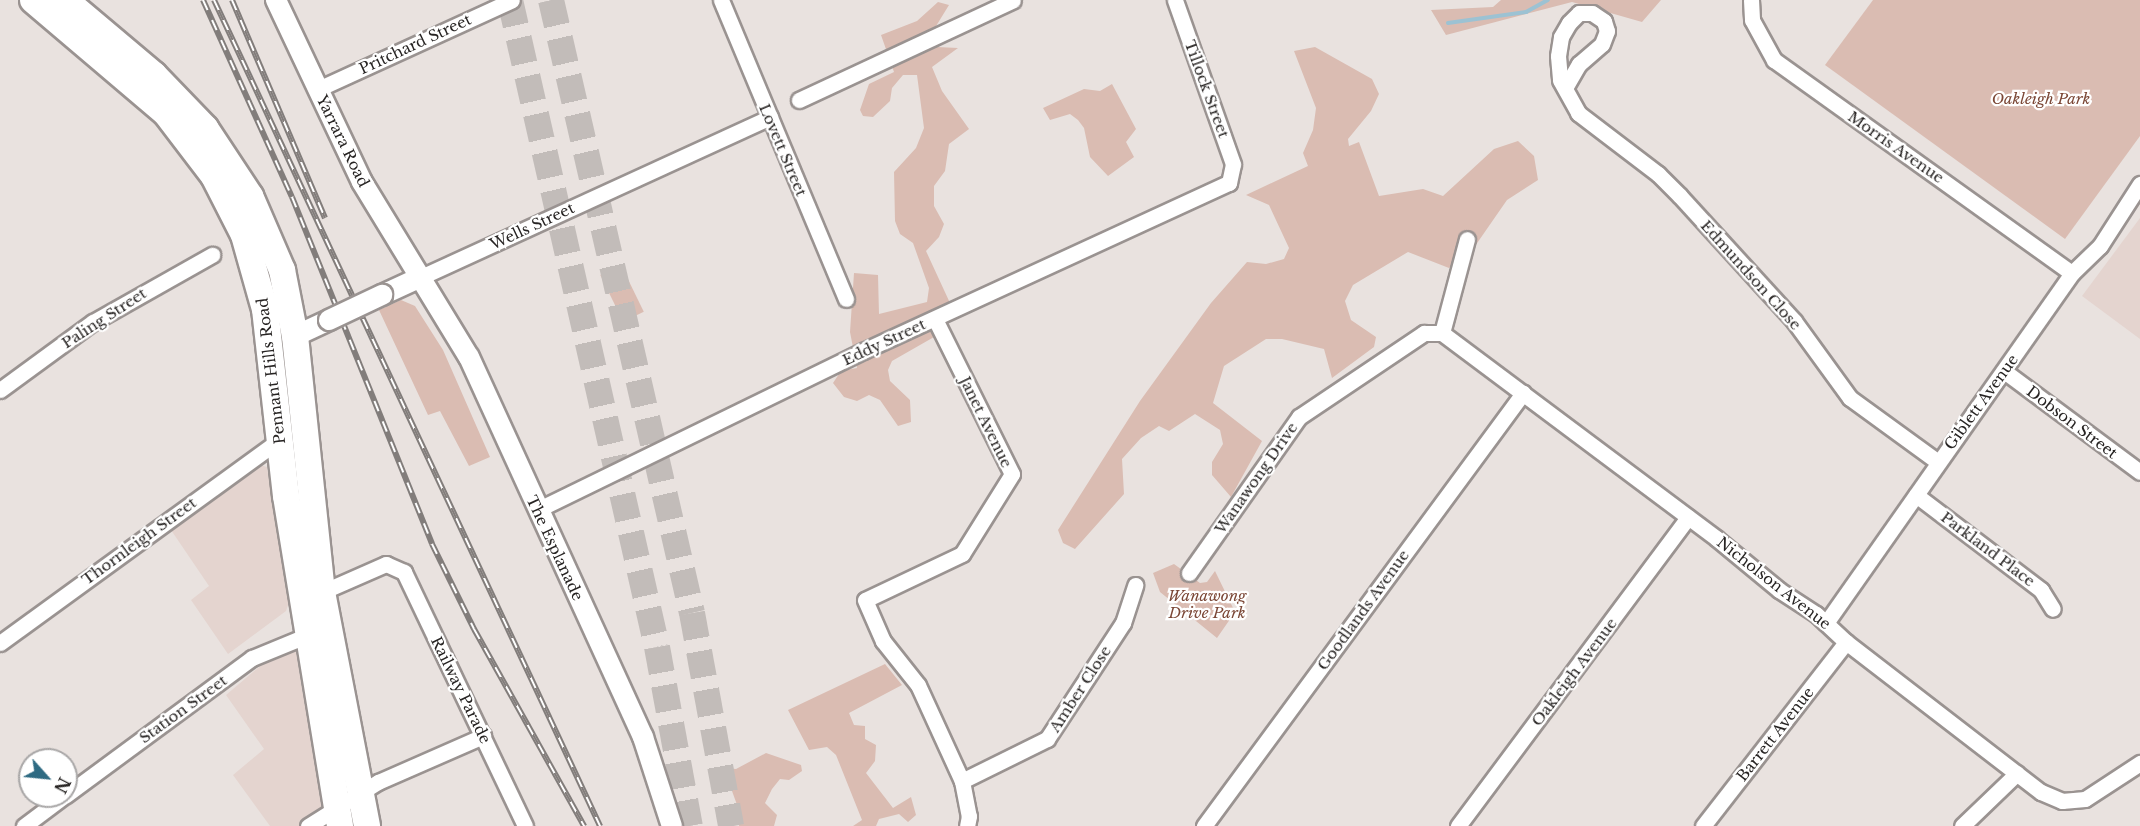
<!DOCTYPE html>
<style>
body{margin:0}
#map{position:relative;width:2140px;height:826px;overflow:hidden;background:#e9e2df;font-family:"Libre Baskerville",serif}
div>[style]{position:absolute}
[style*='--x']{left:calc(var(--x)*1px);top:calc(var(--y)*1px);width:calc(var(--w)*1px);rotate:calc(var(--a)*1deg)}
.built>*{inset:0;background:#e4d4cf}
.green>*{inset:0;background:#dabcb2;transform-origin:0 0}
.stream>*{height:4px;margin:-2px;padding:0 2px;transform-origin:2px;border-radius:2px;background:#9cc2d3}
.highway-tunnel>*{height:26px;margin-top:-13px;transform-origin:0;background:repeating-linear-gradient(90deg,#c2bcb9 0 26px,transparent 0 39px)}
.roads{filter:drop-shadow(2px 0 #9a9391) drop-shadow(-2px 0 #9a9391) drop-shadow(0 2px #9a9391) drop-shadow(0 -2px #9a9391)}
.street>*{height:15px;margin:-7.5px;padding:0 7.5px;transform-origin:7.5px;border-radius:7.5px;background:#fff}
.secondary>*{height:20px;margin:-10px;padding:0 10px;transform-origin:10px;border-radius:10px;background:#fff}
.highway>*{height:26px;margin:-13px;padding:0 13px;transform-origin:13px;border-radius:13px;background:#fff}
.rail>*{height:6px;margin-top:-3px;transform-origin:0;background:repeating-linear-gradient(90deg,#fff 0 11px,#827d7b 0 22px);box-sizing:border-box;border-block:2px solid #827d7b}
.bridges{filter:drop-shadow(2px 0 #9a9391) drop-shadow(-2px 0 #9a9391) drop-shadow(0 2px #9a9391) drop-shadow(0 -2px #9a9391)}
.secondary-bridge>*{height:20px;margin:-10px;padding:0 10px;transform-origin:10px;border-radius:10px;background:#fff}
span{translate:-50% -50%;white-space:nowrap;text-align:center;line-height:1.15;-webkit-text-stroke:4.5px #fff;paint-order:stroke}
.street-label{font-size:15px;color:#272423}
.park-label{font-size:15px;color:#7b4736;font-style:italic}
.north{position:absolute;left:18px;top:748px;width:60px;height:60px;box-sizing:border-box;background:#fff;border:2px solid #a9a7a7;border-radius:50%;rotate:117deg;font-size:16px;font-weight:700;line-height:24px;text-align:center;color:#272423}
.north::after{content:'';display:block;margin:auto;width:21px;height:27px;background:#2e6a82;clip-path:polygon(50% 0,100% 100%,50% 72%,0 100%)}
</style>
<div id="map">
<div class="built">
<div style="clip-path:polygon(2140px 218px,2140px 339px,2082px 296px)"></div>
<div style="clip-path:polygon(260px 465px,267px 467px,289px 602px,286px 611px,228px 654px,191px 600px,209px 586px,171px 530px)"></div>
<div style="clip-path:polygon(296px 651px,325px 826px,270px 826px,233px 775px,264px 749px,226px 695px,273px 655px)"></div>
</div>
<div class="green">
<div style="clip-path:polygon(1501px 0,1661px 0,1642px 22px,1572px 2px,1446px 35px,1431px 10px,1493px 7px)"></div>
<div style="clip-path:polygon(1873px 0,2140px 0,2140px 136px,2065px 239px,1825px 65px)"></div>
<div style="clip-path:polygon(938px 2px,949px 5px,933px 31px,933px 41px,937px 47px,958px 48px,932px 67px,942px 91px,969px 129px,949px 144px,945px 171px,934px 186px,934px 206px,944px 224px,939px 237px,926px 251px,950px 303px,936px 309px,934px 337px,892px 361px,888px 370px,890px 381px,910px 400px,911px 422px,898px 426px,880px 400px,869px 395px,857px 401px,844px 397px,833px 383px,841px 371px,857px 368px,850px 332px,854px 273px,878px 275px,879px 314px,927px 302px,929px 288px,913px 243px,900px 234px,895px 221px,894px 172px,916px 148px,924px 128px,917px 75px,903px 75px,892px 88px,890px 101px,873px 117px,863px 116px,860px 110px,869px 84px,894px 72px,881px 35px,917px 21px)"></div>
<div style="clip-path:polygon(1315px 47px,1372px 79px,1379px 94px,1371px 111px,1348px 139px,1349px 146px,1359px 142px,1379px 196px,1423px 189px,1443px 196px,1494px 149px,1518px 141px,1534px 156px,1538px 180px,1507px 200px,1473px 249px,1449px 268px,1408px 252px,1353px 285px,1345px 301px,1351px 320px,1376px 337px,1374px 347px,1332px 378px,1324px 349px,1282px 339px,1266px 339px,1224px 366px,1213px 403px,1262px 441px,1231px 497px,1212px 475px,1212px 462px,1223px 444px,1220px 430px,1195px 414px,1169px 431px,1159px 426px,1141px 438px,1122px 459px,1124px 494px,1075px 549px,1063px 543px,1058px 530px,1140px 401px,1211px 303px,1247px 262px,1266px 264px,1284px 259px,1289px 248px,1269px 205px,1246px 195px,1308px 166px,1303px 153px,1313px 130px,1316px 108px,1294px 51px)"></div>
<div style="clip-path:polygon(1112px 84px,1136px 129px,1126px 142px,1134px 157px,1108px 176px,1090px 157px,1084px 128px,1078px 120px,1070px 114px,1050px 120px,1043px 108px,1084px 89px,1100px 91px)"></div>
<div style="left:621px;top:265px;width:52px;height:23px;rotate:64deg"></div>
<div style="clip-path:polygon(401px 300px,415px 306px,443px 350px,490px 457px,469px 466px,440px 411px,428px 415px,379px 310px)"></div>
<div style="clip-path:polygon(1174px 564px,1200px 583px,1207px 582px,1215px 571px,1235px 612px,1217px 638px,1160px 592px,1153px 573px)"></div>
<div style="clip-path:polygon(885px 664px,902px 685px,849px 713px,854px 725px,865px 726px,865px 739px,876px 745px,875px 761px,866px 773px,893px 808px,911px 797px,916px 815px,908px 822px,899px 814px,879px 819px,876px 826px,853px 826px,862px 820px,836px 755px,827px 747px,809px 750px,788px 710px)"></div>
<div style="clip-path:polygon(766px 753px,801px 765px,802px 771px,789px 780px,780px 779px,772px 789px,765px 803px,777px 815px,774px 826px,739px 826px,740px 813px,732px 791px,721px 788px,711px 780px,711px 774px,715px 767px,736px 769px)"></div>
</div>
<div class="stream">
<div style="--x:1448;--y:23;--w:79;--a:-8"></div>
<div style="--x:1526;--y:12;--w:25;--a:-29"></div>
</div>
<div class="highway-tunnel">
<div style="--x:510;--y:0;--w:663;--a:77.2"></div>
<div style="--x:657;--y:647;--w:182;--a:79.6"></div>
<div style="--x:551;--y:0;--w:629;--a:77.05"></div>
<div style="--x:692;--y:613;--w:217;--a:79.6"></div>
</div>
<div class="roads">
<div class="street">
<div style="--x:721;--y:0;--w:324;--a:67.3"></div>
<div style="--x:1751;--y:0;--w:20;--a:87"></div>
<div style="--x:1752;--y:20;--w:46;--a:61.2"></div>
<div style="--x:1774;--y:60;--w:366;--a:35.6"></div>
<div style="--x:1565;--y:88;--w:28;--a:-60"></div>
<div style="--x:1579;--y:64;--w:30;--a:-41"></div>
<div style="--x:1602;--y:44;--w:14;--a:-69"></div>
<div style="--x:1607;--y:31;--w:10;--a:-107"></div>
<div style="--x:1604;--y:21;--w:14;--a:-146"></div>
<div style="--x:1592;--y:13;--w:13;--a:180"></div>
<div style="--x:1579;--y:13;--w:14;--a:135"></div>
<div style="--x:1569;--y:23;--w:16;--a:120"></div>
<div style="--x:1561;--y:37;--w:19;--a:99"></div>
<div style="--x:1558;--y:56;--w:24;--a:85"></div>
<div style="--x:1560;--y:80;--w:38;--a:61"></div>
<div style="--x:1578;--y:113;--w:101;--a:37.3"></div>
<div style="--x:1658;--y:174;--w:31;--a:45"></div>
<div style="--x:1680;--y:196;--w:169;--a:47.6"></div>
<div style="--x:1794;--y:321;--w:95;--a:54"></div>
<div style="--x:1850;--y:398;--w:109;--a:36"></div>
<div style="--x:318;--y:89;--w:213;--a:-24.6"></div>
<div style="--x:799;--y:100;--w:236;--a:-25"></div>
<div style="--x:421;--y:277;--w:384;--a:-24.6"></div>
<div style="--x:935;--y:319;--w:173;--a:63.6"></div>
<div style="--x:1012;--y:474;--w:94;--a:122"></div>
<div style="--x:962;--y:554;--w:107;--a:154.6"></div>
<div style="--x:865;--y:600;--w:45;--a:66.3"></div>
<div style="--x:883;--y:641;--w:56;--a:51.5"></div>
<div style="--x:918;--y:685;--w:106;--a:65.4"></div>
<div style="--x:962;--y:781;--w:36;--a:79"></div>
<div style="--x:969;--y:816;--w:10;--a:101"></div>
<div style="--x:1442;--y:333;--w:97;--a:-75.1"></div>
<div style="--x:2004;--y:371;--w:169;--a:36.6"></div>
<div style="--x:0;--y:390;--w:115;--a:-36.2"></div>
<div style="--x:93;--y:322;--w:137;--a:-29.4"></div>
<div style="--x:1916;--y:495;--w:157;--a:37.2"></div>
<div style="--x:2041;--y:590;--w:22;--a:58"></div>
<div style="--x:537;--y:510;--w:363;--a:-26"></div>
<div style="--x:863;--y:351;--w:403;--a:-24.7"></div>
<div style="--x:1229;--y:183;--w:19;--a:-78"></div>
<div style="--x:1233;--y:164;--w:174;--a:-109.5"></div>
<div style="--x:1189;--y:573;--w:191;--a:-54.8"></div>
<div style="--x:1299;--y:417;--w:151;--a:-33.9"></div>
<div style="--x:1424;--y:333;--w:18;--a:0"></div>
<div style="--x:1442;--y:333;--w:342;--a:36.8"></div>
<div style="--x:1716;--y:538;--w:82;--a:39.5"></div>
<div style="--x:1779;--y:590;--w:44;--a:33"></div>
<div style="--x:1816;--y:614;--w:41;--a:43"></div>
<div style="--x:1846;--y:642;--w:246;--a:37.6"></div>
<div style="--x:2041;--y:792;--w:23;--a:23"></div>
<div style="--x:2062;--y:801;--w:23;--a:-5"></div>
<div style="--x:2085;--y:799;--w:66;--a:-33.2"></div>
<div style="--x:322;--y:592;--w:70;--a:-23.6"></div>
<div style="--x:386;--y:564;--w:20;--a:24"></div>
<div style="--x:404;--y:572;--w:281;--a:64.5"></div>
<div style="--x:1826;--y:623;--w:428;--a:-54.9"></div>
<div style="--x:2072;--y:273;--w:39;--a:-44"></div>
<div style="--x:2100;--y:246;--w:74;--a:-57.2"></div>
<div style="--x:0;--y:643;--w:345;--a:-36"></div>
<div style="--x:962;--y:781;--w:95;--a:-26.3"></div>
<div style="--x:1047;--y:739;--w:139;--a:-56.8"></div>
<div style="--x:1123;--y:623;--w:40;--a:-72"></div>
<div style="--x:66;--y:795;--w:231;--a:-36.4"></div>
<div style="--x:252;--y:658;--w:61;--a:-22.3"></div>
<div style="--x:24;--y:826;--w:50;--a:-36.9"></div>
<div style="--x:308;--y:826;--w:83;--a:-32.2"></div>
<div style="--x:378;--y:782;--w:115;--a:-23.7"></div>
<div style="--x:1204;--y:826;--w:538;--a:-53.62"></div>
<div style="--x:1458;--y:826;--w:385;--a:-53.3"></div>
<div style="--x:1703;--y:826;--w:233;--a:-52.1"></div>
<div style="--x:1962;--y:826;--w:76;--a:-43.9"></div>
</div>
<div class="secondary">
<div style="--x:276;--y:0;--w:201;--a:64.7"></div>
<div style="--x:362;--y:182;--w:205;--a:58.6"></div>
<div style="--x:469;--y:357;--w:418;--a:65.4"></div>
<div style="--x:643;--y:737;--w:94;--a:72"></div>
<div style="--x:382;--y:295;--w:43;--a:-24.8"></div>
<div style="--x:295;--y:336;--w:38;--a:-25"></div>
</div>
<div class="highway">
<div style="--x:33;--y:0;--w:175;--a:40.4"></div>
<div style="--x:166;--y:113;--w:79;--a:52.7"></div>
<div style="--x:214;--y:176;--w:66;--a:63"></div>
<div style="--x:244;--y:235;--w:77;--a:74.2"></div>
<div style="--x:265;--y:309;--w:188;--a:83.6"></div>
<div style="--x:286;--y:496;--w:334;--a:80.7"></div>
<div style="--x:65;--y:0;--w:116;--a:40.1"></div>
<div style="--x:154;--y:75;--w:74;--a:46.1"></div>
<div style="--x:205;--y:128;--w:82;--a:56.5"></div>
<div style="--x:250;--y:196;--w:81;--a:66.6"></div>
<div style="--x:282;--y:270;--w:67;--a:78.9"></div>
<div style="--x:295;--y:336;--w:257;--a:84"></div>
<div style="--x:322;--y:592;--w:238;--a:79.1"></div>
</div>
</div>
<div class="rail">
<div style="--x:203;--y:0;--w:216;--a:65.7"></div>
<div style="--x:292;--y:197;--w:374;--a:68"></div>
<div style="--x:432;--y:544;--w:95;--a:63.7"></div>
<div style="--x:474;--y:629;--w:226;--a:60.8"></div>
<div style="--x:214;--y:0;--w:912;--a:64.95"></div>
<div style="--x:232;--y:0;--w:237;--a:66.9"></div>
</div>
<div class="bridges">
<div class="secondary-bridge">
<div style="--x:329;--y:320;--w:59;--a:-25.3"></div>
</div>
</div>
<div class="street-label">
<span style="left:415px;top:44px;rotate:-25deg">Pritchard Street</span>
<span style="left:1207px;top:89px;rotate:70deg">Tillock Street</span>
<span style="left:343px;top:141px;rotate:64deg">Yarrara Road</span>
<span style="left:1896px;top:147px;rotate:35deg">Morris Avenue</span>
<span style="left:783px;top:150px;rotate:67deg">Lovett Street</span>
<span style="left:532px;top:226px;rotate:-25deg">Wells Street</span>
<span style="left:1751px;top:275px;rotate:48deg">Edmundson Close</span>
<span style="left:104px;top:318px;rotate:-33deg">Paling Street</span>
<span style="left:884px;top:342px;rotate:-25deg">Eddy Street</span>
<span style="left:271px;top:371px;rotate:-97deg">Pennant Hills Road</span>
<span style="left:1981px;top:402px;rotate:-54deg">Giblett Avenue</span>
<span style="left:986px;top:422px;rotate:64deg">Janet Avenue</span>
<span style="left:2072px;top:422px;rotate:37deg">Dobson Street</span>
<span style="left:1256px;top:478px;rotate:-55deg">Wanawong Drive</span>
<span style="left:139px;top:541px;rotate:-36deg">Thornleigh Street</span>
<span style="left:555px;top:548px;rotate:65deg">The Esplanade</span>
<span style="left:1988px;top:549px;rotate:37deg">Parkland Place</span>
<span style="left:1774px;top:583px;rotate:38deg">Nicholson Avenue</span>
<span style="left:1363px;top:610px;rotate:-54deg">Goodlands Avenue</span>
<span style="left:1574px;top:672px;rotate:-53deg">Oakleigh Avenue</span>
<span style="left:1080px;top:689px;rotate:-57deg">Amber Close</span>
<span style="left:461px;top:690px;rotate:64deg">Railway Parade</span>
<span style="left:183px;top:709px;rotate:-36deg">Station Street</span>
<span style="left:1775px;top:734px;rotate:-52deg">Barrett Avenue</span>
</div>
<div class="park-label">
<span style="left:2041px;top:99px">Oakleigh Park</span>
<span style="left:1207px;top:604px">Wanawong<br>Drive Park</span>
</div>
<div class="north">N</div>
</div>
